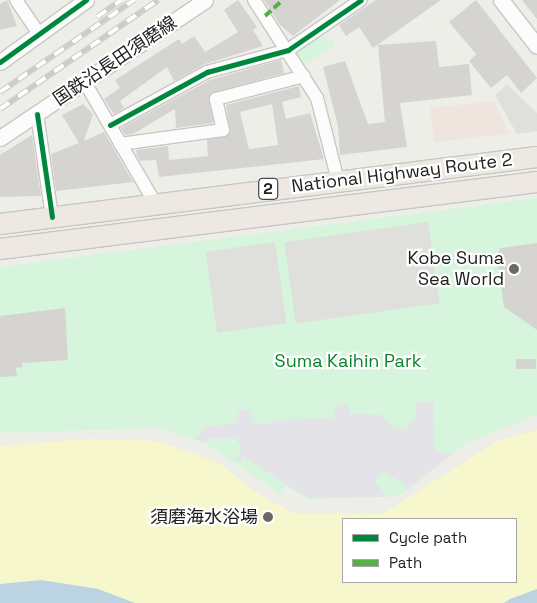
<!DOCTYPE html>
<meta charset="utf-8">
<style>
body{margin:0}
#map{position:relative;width:537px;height:603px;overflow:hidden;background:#eeeee9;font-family:"Space Grotesk","Noto Sans JP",sans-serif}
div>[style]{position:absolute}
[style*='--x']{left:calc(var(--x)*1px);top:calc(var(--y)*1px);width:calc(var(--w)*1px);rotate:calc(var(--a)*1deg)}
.commercial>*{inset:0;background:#f0e4de}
.sand>*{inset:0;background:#f7f7cd}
.park>*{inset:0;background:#d6f5dc}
.parking>*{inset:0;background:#dfdfdc;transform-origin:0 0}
.plaza>*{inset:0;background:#e4e3e8}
.water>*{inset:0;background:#bcd3e2}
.building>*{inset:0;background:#d5d4d0;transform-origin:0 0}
.roads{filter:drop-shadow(1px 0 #c7c7c5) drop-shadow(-1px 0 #c7c7c5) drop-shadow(0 1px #c7c7c5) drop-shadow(0 -1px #c7c7c5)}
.minor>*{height:12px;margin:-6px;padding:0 6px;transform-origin:6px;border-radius:6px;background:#fcfcfc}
.tertiary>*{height:15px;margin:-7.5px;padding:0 7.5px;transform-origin:7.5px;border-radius:7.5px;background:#fcfcfc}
.trunk>*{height:20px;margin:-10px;padding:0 10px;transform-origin:10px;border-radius:10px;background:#eee8e2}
.rail>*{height:5.5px;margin-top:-2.75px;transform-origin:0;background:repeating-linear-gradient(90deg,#fff 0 11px,#cbcbca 0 22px);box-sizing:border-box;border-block:1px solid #cbcbca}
.quiet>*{height:4px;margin-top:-2px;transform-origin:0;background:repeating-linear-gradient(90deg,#55b145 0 8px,transparent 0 12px)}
.cycleway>*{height:5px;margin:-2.5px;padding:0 2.5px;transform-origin:2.5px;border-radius:2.5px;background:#00873e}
.dots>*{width:14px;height:14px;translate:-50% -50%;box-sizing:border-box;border:2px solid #fff;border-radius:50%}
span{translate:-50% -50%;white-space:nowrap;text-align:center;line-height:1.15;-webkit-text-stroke:4.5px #fff;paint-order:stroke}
.shield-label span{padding:1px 4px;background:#fff;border:1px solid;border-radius:4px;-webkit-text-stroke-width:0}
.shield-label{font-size:16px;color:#202020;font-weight:700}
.street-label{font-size:18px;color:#202020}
.poi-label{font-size:18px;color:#202020}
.right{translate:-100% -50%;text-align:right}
.park-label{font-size:18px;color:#09832a}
.legend{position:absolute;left:342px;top:518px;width:175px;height:65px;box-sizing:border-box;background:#fff;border:1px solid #a6a6a6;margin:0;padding:6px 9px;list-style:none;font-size:15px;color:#202020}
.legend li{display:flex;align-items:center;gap:10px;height:25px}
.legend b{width:25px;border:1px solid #a6a6a6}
</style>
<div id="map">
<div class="commercial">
<div style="clip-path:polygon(494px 101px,510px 134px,434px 142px,430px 108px)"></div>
</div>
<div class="sand">
<div style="clip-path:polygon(evenodd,537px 430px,537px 589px,504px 603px,135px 603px,98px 589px,0 584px,0 446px,88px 439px,157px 441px,217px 462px,263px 497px,294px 513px,383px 514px,499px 440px,537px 430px,343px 519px,516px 519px,516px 582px,343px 582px,343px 519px)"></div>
</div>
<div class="park">
<div style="clip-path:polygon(314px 37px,332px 39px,334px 47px,303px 65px,297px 56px,300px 46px)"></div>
<div style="clip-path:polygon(537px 198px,537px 415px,466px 443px,400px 496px,308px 499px,286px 486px,280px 494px,206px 444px,159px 428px,0 433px,0 267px)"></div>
</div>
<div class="parking">
<div style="clip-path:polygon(507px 84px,537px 113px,537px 131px,517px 134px,495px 95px)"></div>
<div style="left:428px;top:222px;width:82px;height:145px;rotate:82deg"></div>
<div style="left:275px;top:242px;width:82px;height:70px;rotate:82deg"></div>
</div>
<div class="plaza">
<div style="clip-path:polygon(417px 402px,433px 402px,434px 448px,444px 454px,455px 452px,406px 490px,404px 483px,383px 472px,375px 482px,388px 497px,308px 498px,244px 457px,240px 463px,236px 460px,242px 447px,235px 438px,208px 439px,206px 443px,194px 439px,207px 426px,234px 424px,240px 410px,251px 410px,252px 422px,264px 425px,279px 420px,332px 418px,337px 405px,347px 404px,351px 414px,382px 415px,391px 426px,403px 429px,415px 420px)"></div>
</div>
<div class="water">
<div style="clip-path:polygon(41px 580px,98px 589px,135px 603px,0 603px,0 584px)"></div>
<div style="clip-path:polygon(537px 589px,537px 603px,504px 603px,510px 599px)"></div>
</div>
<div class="building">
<div style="clip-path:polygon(7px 0,17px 26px,0 30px,0 4px)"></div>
<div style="clip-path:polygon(238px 0,257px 27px,253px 30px,263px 46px,205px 64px,174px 81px,167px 67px,120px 101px,124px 108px,114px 114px,104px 99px,120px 88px,115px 80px,179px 39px,182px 44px,194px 36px,205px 52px,238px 32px,224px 10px)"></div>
<div style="clip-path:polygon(264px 0,340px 0,293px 36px,280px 25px)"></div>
<div style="clip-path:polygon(376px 0,441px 0,373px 48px,359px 27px,346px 36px,339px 25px)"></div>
<div style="clip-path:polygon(476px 0,537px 78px,521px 93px,507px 75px,491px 88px,469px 61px,476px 54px,449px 22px)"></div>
<div style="clip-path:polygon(522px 0,537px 0,537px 19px)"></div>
<div style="clip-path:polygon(436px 41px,439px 67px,469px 64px,472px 95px,400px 103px,407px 147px,340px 155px,338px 126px,323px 67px,345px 61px,368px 124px,385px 122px,378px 45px)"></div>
<div style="clip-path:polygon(281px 60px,284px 73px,211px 93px,213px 123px,176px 128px,175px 109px,133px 134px,125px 135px,121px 128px,210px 80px)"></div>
<div style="clip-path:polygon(evenodd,299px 86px,301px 97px,282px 102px,286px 119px,310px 113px,324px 159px,159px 177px,156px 160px,140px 161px,137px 156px,136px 150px,168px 146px,169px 160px,208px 156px,207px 140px,230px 133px,226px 105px,299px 86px,272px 104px,278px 145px,249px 149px,240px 112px,272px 104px)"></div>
<div style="clip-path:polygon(83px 104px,93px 114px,84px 141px,104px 132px,133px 182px,56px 191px,51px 154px,79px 143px,62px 115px)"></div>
<div style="clip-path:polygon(32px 135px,41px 196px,0 197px,0 155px)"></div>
<div style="clip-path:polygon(537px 243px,537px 330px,504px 307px,497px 257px,500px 248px)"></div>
<div style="clip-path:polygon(65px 308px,68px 360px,22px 363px,23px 367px,16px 368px,17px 376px,0 377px,0 316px)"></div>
<div style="left:516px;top:359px;width:20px;height:10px"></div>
</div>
<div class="roads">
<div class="minor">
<div style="--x:16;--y:0;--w:41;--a:55.9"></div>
<div style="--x:254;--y:0;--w:117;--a:57.3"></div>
<div style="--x:317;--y:98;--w:86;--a:75.8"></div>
<div style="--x:84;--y:81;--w:141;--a:59.8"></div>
<div style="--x:37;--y:114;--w:104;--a:81.7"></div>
<div style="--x:110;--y:125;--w:111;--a:-28.7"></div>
<div style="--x:207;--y:72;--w:84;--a:-15.2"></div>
<div style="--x:288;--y:50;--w:88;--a:-34.4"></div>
<div style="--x:120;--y:144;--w:104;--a:-7.7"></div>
<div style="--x:223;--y:130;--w:32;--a:-103"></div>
<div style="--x:216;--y:99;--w:91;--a:-14.6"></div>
</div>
<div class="tertiary">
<div style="--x:501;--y:0;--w:58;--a:52"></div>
<div style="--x:0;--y:62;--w:106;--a:-35.8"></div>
<div style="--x:0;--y:138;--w:247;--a:-33.9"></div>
</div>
<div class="trunk">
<div style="--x:0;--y:224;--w:541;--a:-7.11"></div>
<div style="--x:0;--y:249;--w:541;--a:-7.11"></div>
</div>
</div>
<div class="rail">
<div style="--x:97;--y:17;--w:29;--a:-35"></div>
<div style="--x:0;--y:92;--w:163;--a:-34.5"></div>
<div style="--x:0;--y:109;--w:192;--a:-34.6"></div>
</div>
<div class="quiet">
<div style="--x:265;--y:16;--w:24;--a:-42"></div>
</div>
<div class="cycleway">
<div style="--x:0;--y:62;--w:106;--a:-35.8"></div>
<div style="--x:37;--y:114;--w:104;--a:81.7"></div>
<div style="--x:110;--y:125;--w:111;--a:-28.7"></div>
<div style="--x:207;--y:72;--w:84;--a:-15.2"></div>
<div style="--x:288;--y:50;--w:88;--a:-34.4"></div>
</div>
<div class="dots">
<div style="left:514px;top:269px;background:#686866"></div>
<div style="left:268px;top:517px;background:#686866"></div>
</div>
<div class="shield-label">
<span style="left:268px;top:189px">2</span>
</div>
<div class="street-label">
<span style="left:115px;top:61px;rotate:-34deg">国鉄沿長田須磨線</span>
<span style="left:402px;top:173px;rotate:-7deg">National Highway Route 2</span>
</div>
<div class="poi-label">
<span class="right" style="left:504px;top:269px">Kobe Suma<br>Sea World</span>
<span class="right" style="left:258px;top:517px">須磨海水浴場</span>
</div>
<div class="park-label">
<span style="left:348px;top:361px">Suma Kaihin Park</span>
</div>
<ul class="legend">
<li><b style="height:6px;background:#00873e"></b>Cycle path</li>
<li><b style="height:6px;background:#55b145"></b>Path</li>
</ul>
</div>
